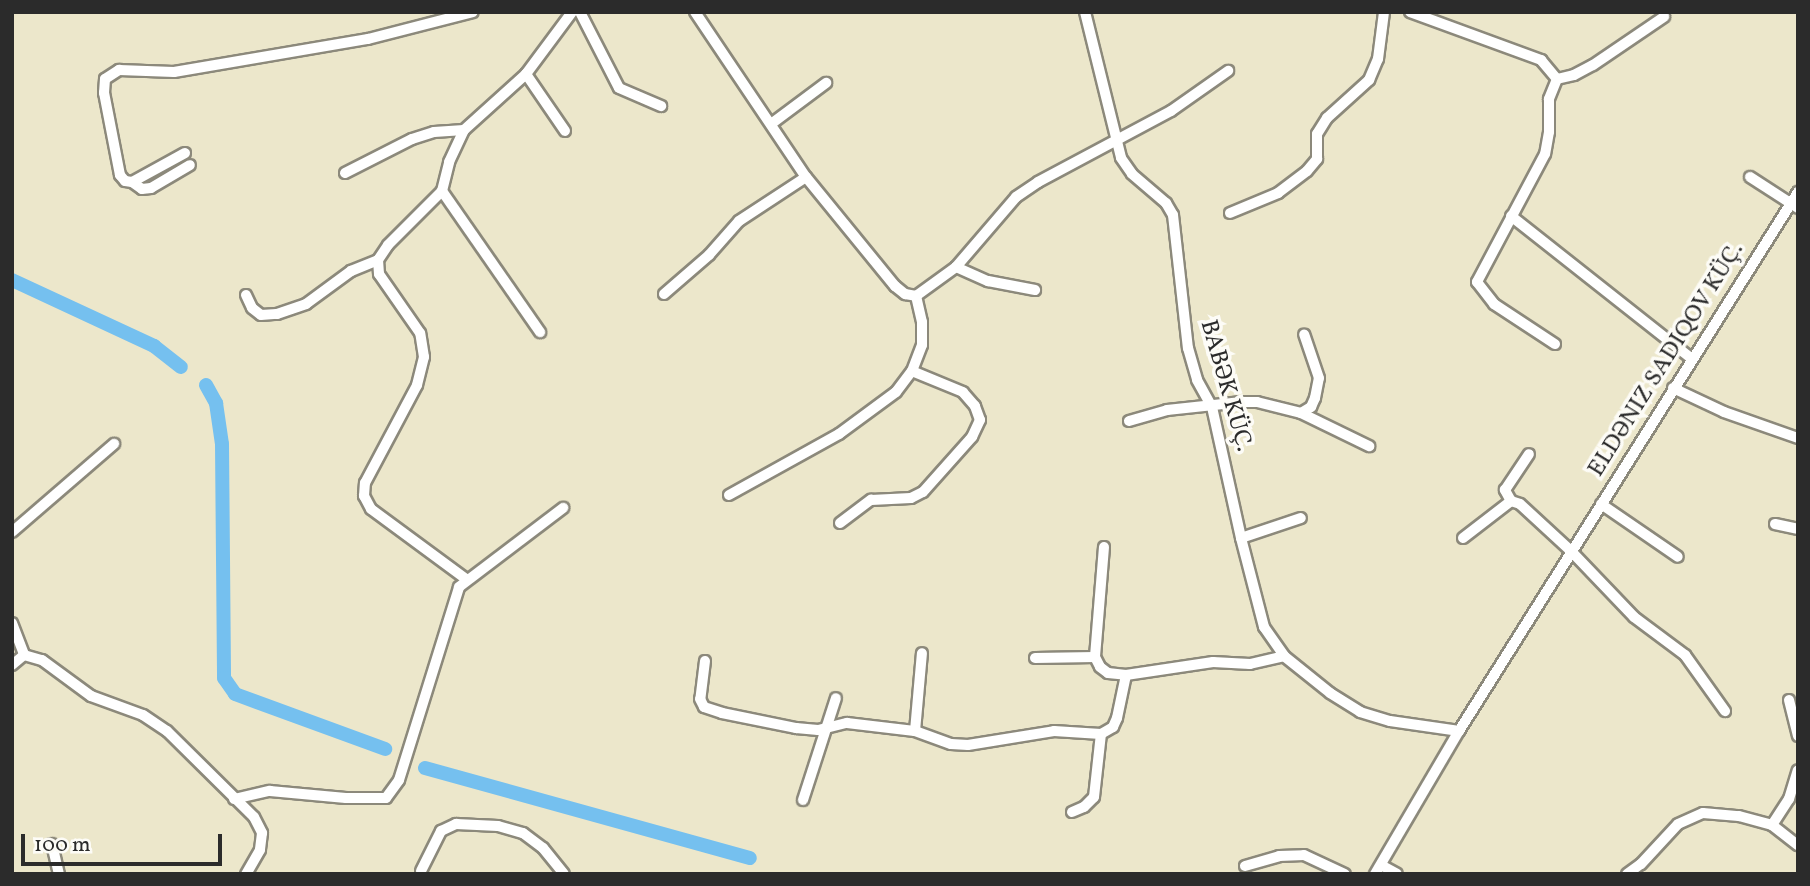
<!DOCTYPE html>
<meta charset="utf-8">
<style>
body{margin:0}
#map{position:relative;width:1810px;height:886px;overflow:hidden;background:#ece7cb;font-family:Vollkorn,serif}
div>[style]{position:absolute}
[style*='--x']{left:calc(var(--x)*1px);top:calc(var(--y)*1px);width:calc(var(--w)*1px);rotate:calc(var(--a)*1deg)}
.canal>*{height:14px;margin:-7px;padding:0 7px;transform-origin:7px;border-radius:7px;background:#75c0ef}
.roads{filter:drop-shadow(2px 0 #8c897b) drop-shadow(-2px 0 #8c897b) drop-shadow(0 2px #8c897b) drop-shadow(0 -2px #8c897b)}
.minor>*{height:10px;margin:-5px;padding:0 5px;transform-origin:5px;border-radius:5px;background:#fff}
span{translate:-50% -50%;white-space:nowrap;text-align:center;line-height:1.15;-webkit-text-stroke:7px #fdfcf7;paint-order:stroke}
.street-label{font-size:24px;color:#2b2b2b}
.frame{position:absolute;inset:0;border:14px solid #2b2b2b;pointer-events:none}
.scale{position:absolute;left:21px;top:834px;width:201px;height:32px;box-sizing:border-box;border:4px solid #2b2b2b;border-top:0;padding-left:9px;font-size:21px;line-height:24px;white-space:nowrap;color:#2b2b2b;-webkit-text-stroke:5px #fdfcf7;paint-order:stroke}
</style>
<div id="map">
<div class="canal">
<div style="--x:12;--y:280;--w:157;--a:24.9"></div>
<div style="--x:154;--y:346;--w:34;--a:38"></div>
<div style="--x:206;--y:385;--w:21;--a:61"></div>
<div style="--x:216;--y:403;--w:41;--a:81.7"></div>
<div style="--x:222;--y:444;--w:234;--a:89.5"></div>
<div style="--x:224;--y:678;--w:19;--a:55"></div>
<div style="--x:235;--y:694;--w:160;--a:20.1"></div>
<div style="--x:425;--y:768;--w:337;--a:15.5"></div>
</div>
<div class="roads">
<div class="minor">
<div style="--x:580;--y:12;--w:85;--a:62.8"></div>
<div style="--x:619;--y:88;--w:46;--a:23.2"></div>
<div style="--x:695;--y:12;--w:199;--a:56.1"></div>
<div style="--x:806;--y:177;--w:141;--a:50.8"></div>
<div style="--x:895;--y:286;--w:13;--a:39"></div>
<div style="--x:905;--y:294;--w:11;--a:10"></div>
<div style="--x:1085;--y:12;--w:150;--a:76.1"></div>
<div style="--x:1121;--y:158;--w:19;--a:55"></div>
<div style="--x:1132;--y:174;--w:45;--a:40.5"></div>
<div style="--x:1166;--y:203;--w:14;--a:60"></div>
<div style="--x:1173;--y:215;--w:134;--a:83.6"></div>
<div style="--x:1188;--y:348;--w:33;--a:74"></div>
<div style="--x:1197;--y:380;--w:31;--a:61"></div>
<div style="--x:1212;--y:407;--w:134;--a:77.5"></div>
<div style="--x:1241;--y:538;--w:92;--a:75.5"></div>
<div style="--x:1264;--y:627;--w:35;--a:55"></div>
<div style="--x:1284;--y:656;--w:59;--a:38.8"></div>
<div style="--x:1330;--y:693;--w:36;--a:32"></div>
<div style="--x:1360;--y:712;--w:31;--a:17"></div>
<div style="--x:1390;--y:721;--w:70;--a:8.2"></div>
<div style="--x:1410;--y:12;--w:140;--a:20.1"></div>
<div style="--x:1541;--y:60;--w:25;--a:50"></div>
<div style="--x:1557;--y:79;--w:22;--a:112"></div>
<div style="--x:1549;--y:99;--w:33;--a:90"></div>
<div style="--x:1549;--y:132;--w:22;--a:100"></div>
<div style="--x:1545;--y:154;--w:145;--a:118"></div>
<div style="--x:1477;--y:282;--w:28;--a:52"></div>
<div style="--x:1494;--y:304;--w:73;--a:33.3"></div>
<div style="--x:526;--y:74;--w:69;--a:55.6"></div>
<div style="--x:1557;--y:79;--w:17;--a:-13"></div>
<div style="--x:1574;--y:75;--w:21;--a:-28"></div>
<div style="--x:1593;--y:65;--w:86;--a:-34.1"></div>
<div style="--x:771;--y:124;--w:69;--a:-36.7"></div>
<div style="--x:185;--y:153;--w:60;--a:151.3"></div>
<div style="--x:132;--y:182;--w:7;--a:-172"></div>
<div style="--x:125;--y:181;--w:8;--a:-130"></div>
<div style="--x:120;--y:175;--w:84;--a:-101"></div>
<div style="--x:104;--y:93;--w:14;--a:-86"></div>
<div style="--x:105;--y:79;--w:17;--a:-33"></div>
<div style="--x:119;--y:70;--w:55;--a:2.1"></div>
<div style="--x:174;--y:72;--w:197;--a:-9.7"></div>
<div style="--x:368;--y:39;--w:108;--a:-14.4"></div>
<div style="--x:345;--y:173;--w:75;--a:-26.9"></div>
<div style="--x:412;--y:139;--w:23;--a:-18"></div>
<div style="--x:434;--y:132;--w:30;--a:-4"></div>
<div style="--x:1750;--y:177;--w:57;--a:32.9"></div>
<div style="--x:132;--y:182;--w:12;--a:35"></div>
<div style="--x:142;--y:189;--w:9;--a:-6"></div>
<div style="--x:151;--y:188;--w:45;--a:-30.5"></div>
<div style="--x:442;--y:191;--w:172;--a:55.2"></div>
<div style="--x:1230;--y:213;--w:52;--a:-22.6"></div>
<div style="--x:1278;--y:193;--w:36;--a:-37"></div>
<div style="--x:1307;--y:171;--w:16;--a:-50"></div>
<div style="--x:1317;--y:159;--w:25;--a:-90"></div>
<div style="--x:1317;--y:134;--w:19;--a:-58"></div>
<div style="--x:1327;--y:118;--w:57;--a:-42.1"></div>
<div style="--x:1369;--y:80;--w:23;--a:-67"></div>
<div style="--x:1378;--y:59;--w:47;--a:-82.7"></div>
<div style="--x:1511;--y:216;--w:229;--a:38.3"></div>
<div style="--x:956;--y:267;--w:35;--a:24"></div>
<div style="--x:988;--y:281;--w:48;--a:10.8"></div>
<div style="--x:664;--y:294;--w:60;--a:-40.9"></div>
<div style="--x:709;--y:255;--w:45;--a:-48.6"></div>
<div style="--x:739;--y:221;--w:80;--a:-33.3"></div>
<div style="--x:246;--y:295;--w:14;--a:65"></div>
<div style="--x:252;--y:308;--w:11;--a:38"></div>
<div style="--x:261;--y:315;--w:16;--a:-4"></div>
<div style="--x:277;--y:314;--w:31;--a:-19"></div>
<div style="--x:306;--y:304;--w:56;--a:-36.3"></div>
<div style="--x:351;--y:271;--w:29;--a:-22"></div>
<div style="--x:916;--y:296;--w:49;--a:-35.9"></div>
<div style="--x:956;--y:267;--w:92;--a:-49.4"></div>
<div style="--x:1016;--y:197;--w:27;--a:-34"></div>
<div style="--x:1038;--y:182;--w:151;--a:-28.1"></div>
<div style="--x:1171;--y:111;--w:70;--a:-35.1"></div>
<div style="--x:1673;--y:388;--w:56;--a:25.2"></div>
<div style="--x:1724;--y:412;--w:78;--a:19.4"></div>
<div style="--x:1301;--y:413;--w:76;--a:25.9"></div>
<div style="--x:1129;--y:421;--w:40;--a:-16"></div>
<div style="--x:1167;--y:410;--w:75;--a:-6.1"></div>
<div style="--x:1242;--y:402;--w:15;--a:0"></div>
<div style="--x:1257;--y:402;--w:45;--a:14"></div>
<div style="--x:1301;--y:413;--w:12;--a:-31"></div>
<div style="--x:1311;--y:407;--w:10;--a:-66"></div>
<div style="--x:1315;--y:398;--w:20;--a:-79"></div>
<div style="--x:1319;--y:378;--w:46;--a:-108.8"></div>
<div style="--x:729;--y:495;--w:126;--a:-29"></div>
<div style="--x:839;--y:434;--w:71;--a:-36.4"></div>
<div style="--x:896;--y:392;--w:26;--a:-53"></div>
<div style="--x:912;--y:371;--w:28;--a:-69"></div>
<div style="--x:922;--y:345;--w:23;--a:-90"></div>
<div style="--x:922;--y:322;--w:27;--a:-103"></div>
<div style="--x:1511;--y:501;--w:13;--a:-119"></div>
<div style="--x:1505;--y:490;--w:43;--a:-56.3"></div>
<div style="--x:1601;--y:504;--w:93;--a:34.5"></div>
<div style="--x:840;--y:523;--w:39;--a:-37"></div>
<div style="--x:871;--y:500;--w:40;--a:-2.9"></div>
<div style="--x:911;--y:498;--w:13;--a:-27"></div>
<div style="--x:923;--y:492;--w:74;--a:-48.3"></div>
<div style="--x:972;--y:437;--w:19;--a:-65"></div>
<div style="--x:980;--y:420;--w:15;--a:-110"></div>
<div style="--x:975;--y:406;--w:18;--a:-131"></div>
<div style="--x:963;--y:392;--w:55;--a:-157.6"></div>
<div style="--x:1775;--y:524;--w:24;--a:12"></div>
<div style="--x:12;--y:532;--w:135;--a:-40.8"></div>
<div style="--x:1241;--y:538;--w:63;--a:-18.4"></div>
<div style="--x:1463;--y:538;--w:61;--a:-37.6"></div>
<div style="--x:1511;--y:501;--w:9;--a:18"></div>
<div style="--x:1520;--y:504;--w:69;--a:42.7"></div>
<div style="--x:1571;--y:551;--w:91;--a:46.3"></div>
<div style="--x:1634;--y:617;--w:64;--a:36.7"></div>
<div style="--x:1685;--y:655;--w:69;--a:54.5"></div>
<div style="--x:1104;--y:547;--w:110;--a:94.7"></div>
<div style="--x:1095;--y:657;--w:11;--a:63"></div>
<div style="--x:1100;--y:667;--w:10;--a:37"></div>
<div style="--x:1108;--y:673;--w:18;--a:6"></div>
<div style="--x:1126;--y:675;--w:88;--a:-8.5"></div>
<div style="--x:1213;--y:662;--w:37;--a:3"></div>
<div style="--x:1250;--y:664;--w:35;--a:-13"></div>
<div style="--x:466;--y:579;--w:118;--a:-143.6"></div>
<div style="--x:371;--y:509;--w:15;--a:-118"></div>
<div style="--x:364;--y:496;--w:13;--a:-86"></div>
<div style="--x:365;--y:483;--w:111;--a:-62"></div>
<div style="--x:417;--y:385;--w:29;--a:-76"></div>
<div style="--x:424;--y:357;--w:24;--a:-99"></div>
<div style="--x:420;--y:333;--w:72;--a:-124.8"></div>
<div style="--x:379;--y:274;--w:14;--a:-94"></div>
<div style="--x:378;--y:260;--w:18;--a:-56"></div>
<div style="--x:388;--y:245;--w:76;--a:-45"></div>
<div style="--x:442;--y:191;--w:30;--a:-76"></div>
<div style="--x:449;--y:162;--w:35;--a:-65"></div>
<div style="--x:464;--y:130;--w:84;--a:-42.1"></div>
<div style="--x:526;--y:74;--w:77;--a:-53.4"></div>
<div style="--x:12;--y:623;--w:34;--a:69"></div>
<div style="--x:1035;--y:658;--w:60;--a:-1"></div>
<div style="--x:705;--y:661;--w:38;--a:97"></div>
<div style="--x:700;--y:699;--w:9;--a:63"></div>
<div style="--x:704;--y:707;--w:19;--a:18"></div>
<div style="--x:722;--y:713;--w:76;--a:11.5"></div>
<div style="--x:796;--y:728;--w:22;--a:5"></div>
<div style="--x:818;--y:730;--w:30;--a:-14"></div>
<div style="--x:847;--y:723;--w:68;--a:6.7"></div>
<div style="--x:915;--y:731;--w:38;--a:20"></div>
<div style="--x:951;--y:744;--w:17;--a:3"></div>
<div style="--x:968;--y:745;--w:87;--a:-9.2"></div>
<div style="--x:1054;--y:731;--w:47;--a:3.7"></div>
<div style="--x:1101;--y:734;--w:14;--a:-30"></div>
<div style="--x:1113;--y:727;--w:10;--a:-66"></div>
<div style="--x:1117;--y:718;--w:44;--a:-78.2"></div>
<div style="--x:12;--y:665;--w:16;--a:-40"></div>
<div style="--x:24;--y:655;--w:19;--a:16"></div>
<div style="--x:42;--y:660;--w:61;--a:36.3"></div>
<div style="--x:91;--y:696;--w:55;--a:20.1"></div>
<div style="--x:143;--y:715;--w:29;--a:34"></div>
<div style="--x:167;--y:731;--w:122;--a:44.7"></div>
<div style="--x:254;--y:817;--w:18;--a:63"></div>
<div style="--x:262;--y:833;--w:17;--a:97"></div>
<div style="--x:260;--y:850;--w:28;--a:120"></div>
<div style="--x:1789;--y:700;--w:37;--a:76"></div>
<div style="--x:915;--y:731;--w:78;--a:-84.9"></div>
<div style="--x:234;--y:799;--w:37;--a:-13"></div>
<div style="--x:270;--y:791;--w:76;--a:5.3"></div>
<div style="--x:346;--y:798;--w:40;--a:0"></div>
<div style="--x:386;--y:798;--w:22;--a:-54"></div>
<div style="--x:399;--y:780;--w:202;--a:-72.7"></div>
<div style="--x:459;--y:587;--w:131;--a:-37.2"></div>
<div style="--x:803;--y:800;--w:107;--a:-72.1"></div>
<div style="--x:1072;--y:812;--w:13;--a:-23"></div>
<div style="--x:1084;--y:807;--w:14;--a:-45"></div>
<div style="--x:1094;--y:797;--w:63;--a:-83.7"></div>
<div style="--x:1772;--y:825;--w:31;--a:-57"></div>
<div style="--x:1789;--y:799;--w:30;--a:-73"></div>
<div style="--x:52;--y:844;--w:31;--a:77"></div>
<div style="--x:1381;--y:865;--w:18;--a:29"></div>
<div style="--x:1245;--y:866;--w:35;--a:-16"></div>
<div style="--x:1279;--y:856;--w:25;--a:-2"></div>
<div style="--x:1304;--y:855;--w:45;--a:24.9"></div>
<div style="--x:421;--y:871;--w:45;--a:-63.4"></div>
<div style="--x:441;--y:831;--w:17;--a:-25"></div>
<div style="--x:456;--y:824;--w:42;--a:2.7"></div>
<div style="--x:498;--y:826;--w:26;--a:16"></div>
<div style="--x:523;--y:833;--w:25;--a:37"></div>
<div style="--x:543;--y:848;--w:33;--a:51"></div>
<div style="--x:1375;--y:874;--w:166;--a:-59.6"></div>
<div style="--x:1459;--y:731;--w:637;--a:-57.83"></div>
<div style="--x:1627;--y:874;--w:17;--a:-36"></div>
<div style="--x:1641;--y:864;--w:54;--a:-47.2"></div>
<div style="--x:1678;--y:824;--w:27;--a:-24"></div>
<div style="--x:1703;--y:813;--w:36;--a:5"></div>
<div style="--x:1739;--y:816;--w:34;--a:15"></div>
<div style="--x:1772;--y:825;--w:33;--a:38"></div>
</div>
</div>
<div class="street-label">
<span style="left:1667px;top:360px;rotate:-58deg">ELDƏNIZ SADIQOV KÜÇ.</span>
<span style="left:1225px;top:386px;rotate:74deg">BABƏK KÜÇ.</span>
</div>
<div class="frame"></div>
<div class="scale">100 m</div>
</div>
